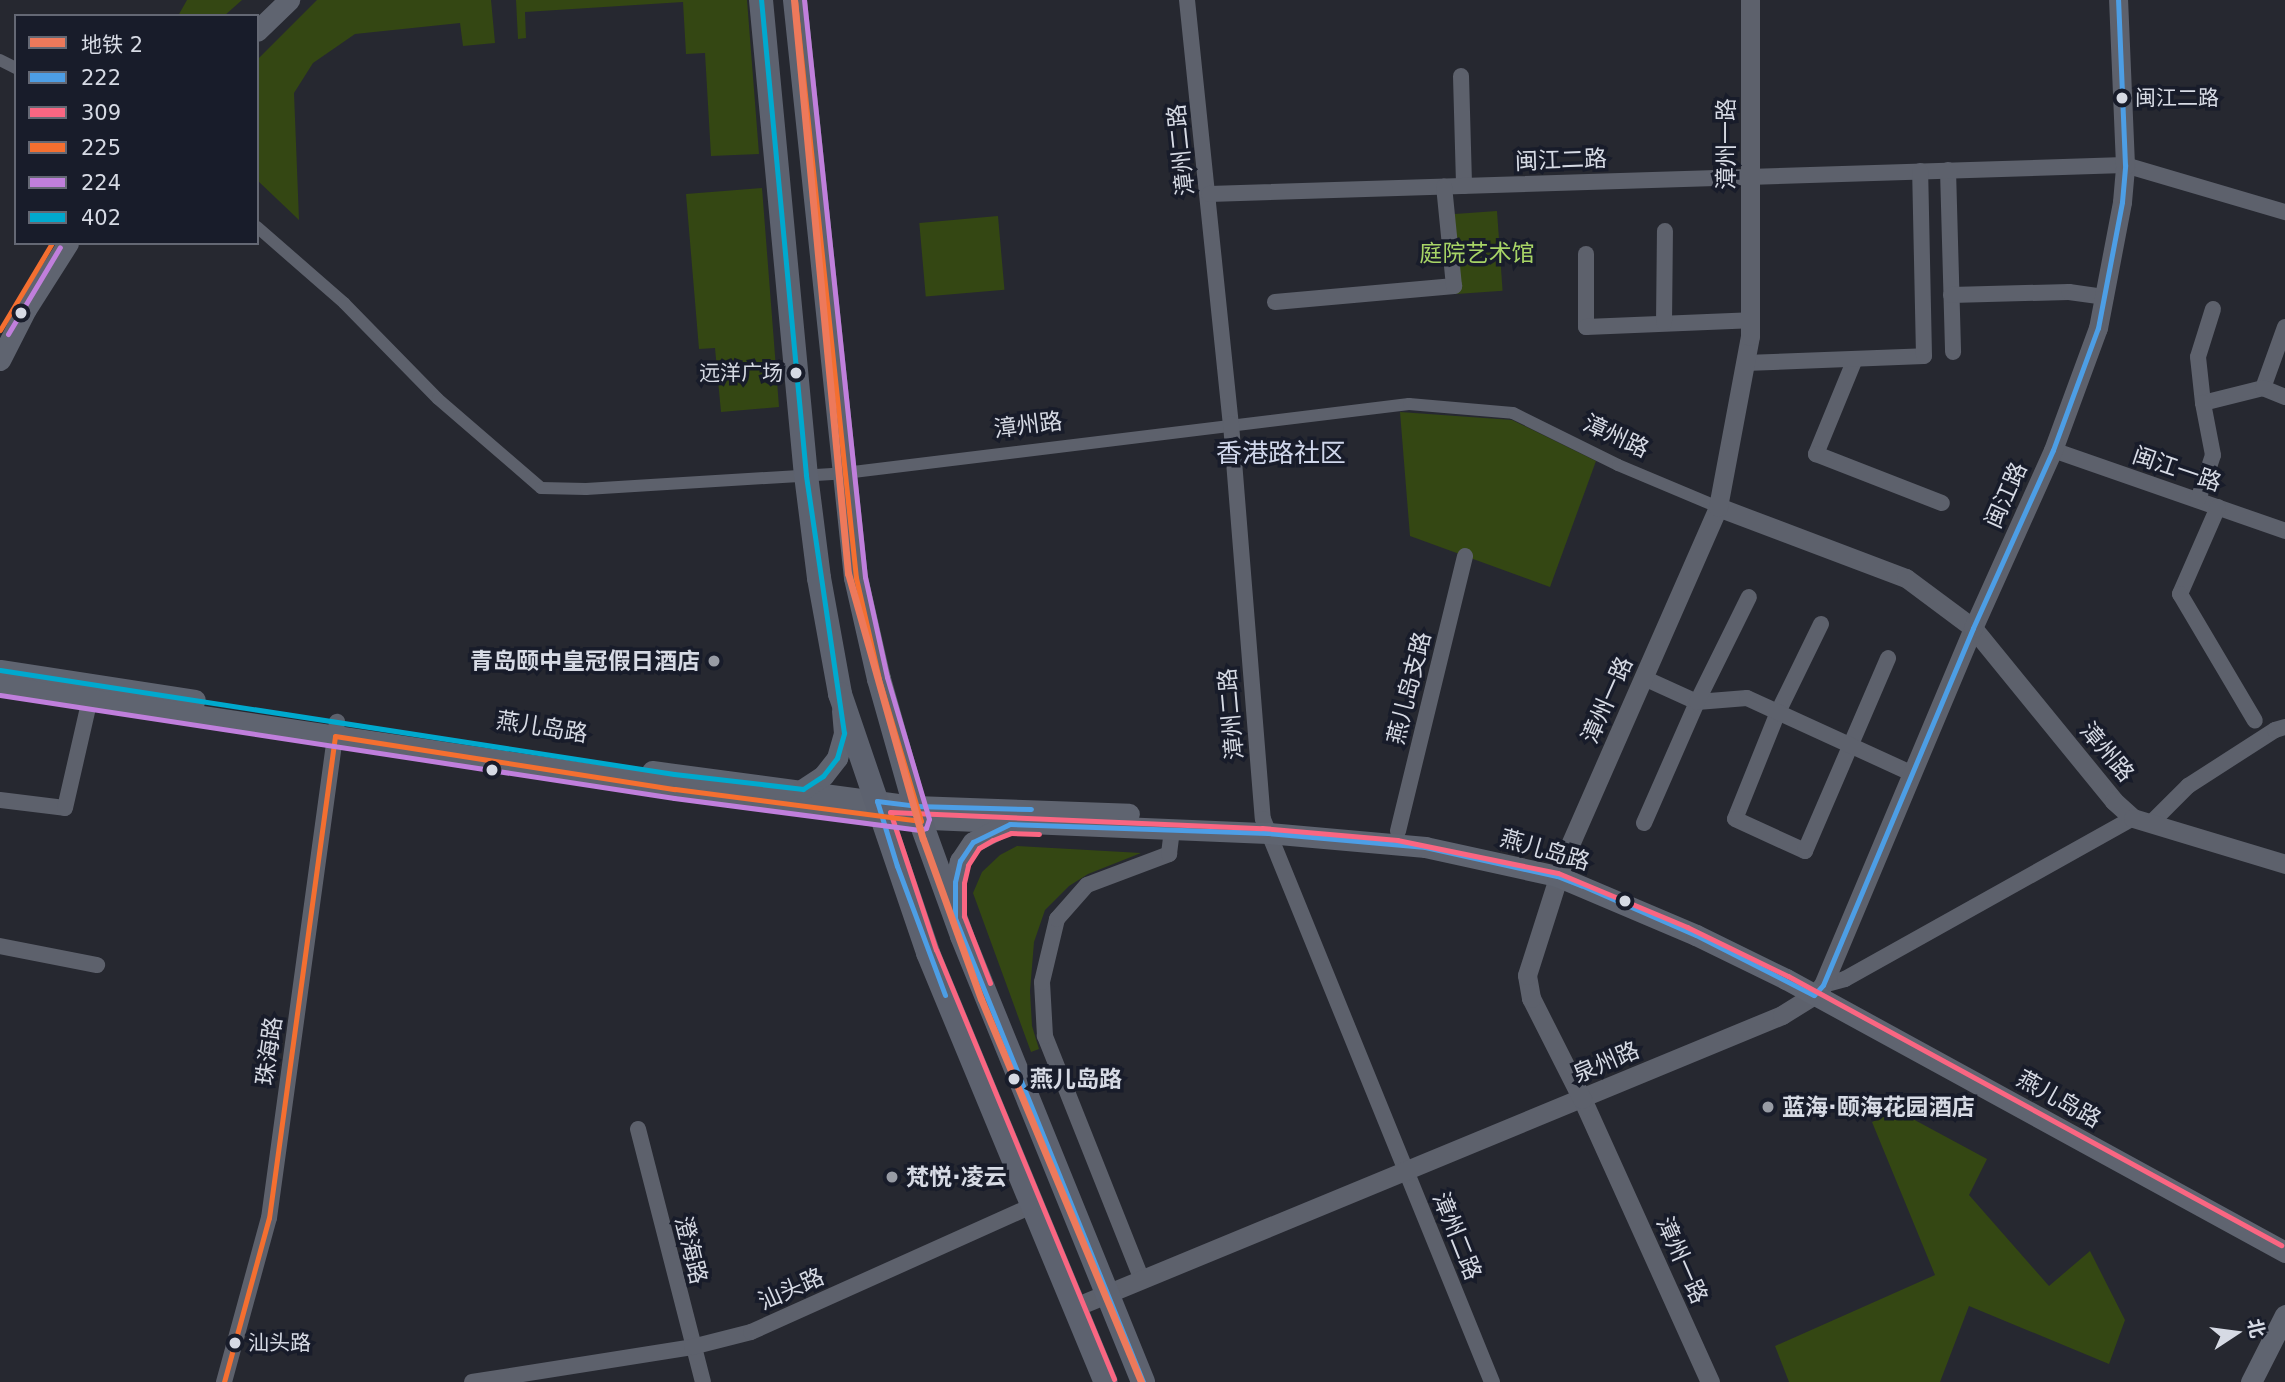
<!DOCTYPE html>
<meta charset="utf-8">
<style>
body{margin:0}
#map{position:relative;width:2285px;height:1382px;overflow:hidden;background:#262830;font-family:"DejaVu Sans","Noto Sans SC",sans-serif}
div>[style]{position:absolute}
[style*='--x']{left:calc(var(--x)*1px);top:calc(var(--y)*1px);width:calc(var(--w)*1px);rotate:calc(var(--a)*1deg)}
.green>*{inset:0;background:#344713;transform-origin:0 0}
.pedestrian>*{height:12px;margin:-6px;padding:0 6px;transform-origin:6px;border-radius:6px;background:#5d616c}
.minor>*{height:16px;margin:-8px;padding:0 8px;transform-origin:8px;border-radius:8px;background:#5d616c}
.tertiary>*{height:19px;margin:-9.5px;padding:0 9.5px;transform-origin:9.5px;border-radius:9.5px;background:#5d616c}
.secondary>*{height:21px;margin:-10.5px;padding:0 10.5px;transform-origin:10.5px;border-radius:10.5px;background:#5f6470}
.primary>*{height:24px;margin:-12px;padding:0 12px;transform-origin:12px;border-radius:12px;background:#5d626f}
.bus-1>*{height:5px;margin:-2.5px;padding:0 2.5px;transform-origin:2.5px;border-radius:2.5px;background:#4d9ee5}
.bus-2>*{height:5px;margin:-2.5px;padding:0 2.5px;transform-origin:2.5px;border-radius:2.5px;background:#fa6682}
.bus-3>*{height:5px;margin:-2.5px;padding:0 2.5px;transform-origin:2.5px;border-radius:2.5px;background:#f46f30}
.bus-4>*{height:5px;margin:-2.5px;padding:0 2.5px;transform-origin:2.5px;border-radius:2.5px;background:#c07fdc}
.bus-5>*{height:5px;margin:-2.5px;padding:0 2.5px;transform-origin:2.5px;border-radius:2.5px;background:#00a9ce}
.metro-1>*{height:7px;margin:-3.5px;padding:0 3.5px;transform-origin:3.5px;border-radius:3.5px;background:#ed795b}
.dots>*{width:19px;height:19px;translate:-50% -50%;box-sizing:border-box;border:4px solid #181c2a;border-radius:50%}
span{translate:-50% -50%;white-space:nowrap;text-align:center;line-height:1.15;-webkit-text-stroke:7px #181c2a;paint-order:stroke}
.bus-label{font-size:21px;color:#d6dae4}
.left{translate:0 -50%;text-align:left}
.right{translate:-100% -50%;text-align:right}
.street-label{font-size:23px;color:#d6dae4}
.park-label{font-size:23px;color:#a7d466}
.poi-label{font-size:23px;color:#d6dae4;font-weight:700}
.stop-label{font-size:23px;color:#d6dae4;font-weight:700}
.quarter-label{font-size:26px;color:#d0d7eb}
.legend{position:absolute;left:14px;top:14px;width:245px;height:231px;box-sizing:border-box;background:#181c2a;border:2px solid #646874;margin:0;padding:9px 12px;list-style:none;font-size:21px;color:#d6dae4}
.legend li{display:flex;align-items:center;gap:14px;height:35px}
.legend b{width:35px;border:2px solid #646874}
.north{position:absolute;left:2201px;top:1298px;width:70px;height:70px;-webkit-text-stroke:5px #181c2a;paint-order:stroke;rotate:77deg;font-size:19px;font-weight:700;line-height:28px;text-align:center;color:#d6dae4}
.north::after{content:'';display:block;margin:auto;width:24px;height:32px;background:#d6dae4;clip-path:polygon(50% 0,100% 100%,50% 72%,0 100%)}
</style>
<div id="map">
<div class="green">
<div style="clip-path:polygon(187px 0,242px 0,224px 16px,178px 16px)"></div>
<div style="clip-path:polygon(317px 0,491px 0,495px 43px,463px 46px,460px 23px,355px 34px,313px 63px,294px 93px,299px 220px,257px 180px,257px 60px)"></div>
<div style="clip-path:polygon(516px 0,747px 0,759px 154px,711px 156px,705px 53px,686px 54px,683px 2px,525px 12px,526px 38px,518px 39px)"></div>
<div style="clip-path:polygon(762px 188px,779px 407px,721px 412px,715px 348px,699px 349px,686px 194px)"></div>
<div style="left:1497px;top:211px;width:80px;height:46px;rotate:86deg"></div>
<div style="left:998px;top:216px;width:74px;height:79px;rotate:85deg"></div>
<div style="clip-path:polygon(1400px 412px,1512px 420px,1596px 461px,1550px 587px,1410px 536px)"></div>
<div style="clip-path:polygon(1017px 846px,1141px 853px,1088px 874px,1069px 886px,1045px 910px,1034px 942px,1030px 991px,1032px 1026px,1039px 1049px,1031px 1052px,973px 893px,982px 872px,1000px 855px)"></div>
<div style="clip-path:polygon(1898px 1111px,1987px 1159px,1969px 1195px,2049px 1286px,2090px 1251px,2125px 1320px,2109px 1364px,1969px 1306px,1940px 1382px,1789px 1382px,1775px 1346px,1935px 1275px,1872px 1122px)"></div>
</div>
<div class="pedestrian">
<div style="--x:0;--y:60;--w:18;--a:27"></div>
<div style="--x:257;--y:227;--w:116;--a:41.1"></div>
<div style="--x:344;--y:303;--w:134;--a:45.6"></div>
<div style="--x:438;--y:399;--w:136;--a:40.8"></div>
<div style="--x:541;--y:488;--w:45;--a:1.3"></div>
<div style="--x:586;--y:489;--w:259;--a:-3.5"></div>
<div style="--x:845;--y:473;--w:568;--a:-6.97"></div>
<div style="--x:1409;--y:404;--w:104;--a:4.9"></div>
<div style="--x:1513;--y:413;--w:117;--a:26.3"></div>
<div style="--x:1618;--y:465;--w:108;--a:22.8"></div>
</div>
<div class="minor">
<div style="--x:1187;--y:0;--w:426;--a:84.1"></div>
<div style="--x:1231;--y:424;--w:396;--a:85.4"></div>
<div style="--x:1263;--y:819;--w:608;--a:67.87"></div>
<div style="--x:1461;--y:76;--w:110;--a:88.4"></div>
<div style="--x:1948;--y:170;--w:182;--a:88.4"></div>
<div style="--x:1209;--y:194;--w:916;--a:-1.81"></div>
<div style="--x:2125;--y:165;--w:167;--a:16.4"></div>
<div style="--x:1586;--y:254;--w:73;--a:90"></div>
<div style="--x:1586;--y:327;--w:164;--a:-2.4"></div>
<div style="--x:1951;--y:295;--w:118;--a:-1.5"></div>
<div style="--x:2069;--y:292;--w:37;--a:8"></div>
<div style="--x:1275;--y:302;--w:180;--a:-5.1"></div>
<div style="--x:1454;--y:286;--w:100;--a:-95.7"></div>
<div style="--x:2213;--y:309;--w:50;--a:107.4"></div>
<div style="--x:2198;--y:357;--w:46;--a:83.8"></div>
<div style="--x:2203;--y:403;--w:62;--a:-14"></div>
<div style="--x:1664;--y:323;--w:92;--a:-89.4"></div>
<div style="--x:2285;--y:327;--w:65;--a:109.8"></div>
<div style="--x:2263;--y:388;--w:24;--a:22"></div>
<div style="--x:1855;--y:359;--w:103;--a:112.3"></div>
<div style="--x:1816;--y:454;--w:135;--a:21.3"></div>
<div style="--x:1745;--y:363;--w:179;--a:-2.2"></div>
<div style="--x:1924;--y:356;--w:185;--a:-91.2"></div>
<div style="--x:2053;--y:450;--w:246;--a:19.2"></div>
<div style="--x:2198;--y:500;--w:47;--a:-71.6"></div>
<div style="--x:2213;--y:455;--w:53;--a:-100.9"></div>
<div style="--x:2218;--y:507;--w:95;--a:113.6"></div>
<div style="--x:2180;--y:594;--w:147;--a:59.4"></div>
<div style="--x:1821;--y:624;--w:98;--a:116"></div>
<div style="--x:1778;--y:712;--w:115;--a:111.9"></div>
<div style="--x:1735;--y:819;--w:77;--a:24.6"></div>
<div style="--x:1805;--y:851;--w:210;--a:-66.7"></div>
<div style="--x:1644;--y:678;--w:58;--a:24.4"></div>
<div style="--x:1697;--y:702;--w:50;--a:-4.6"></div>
<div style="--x:1747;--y:698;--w:183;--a:24.6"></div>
<div style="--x:0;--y:800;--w:65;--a:7"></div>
<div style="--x:65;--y:808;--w:112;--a:-77.1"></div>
<div style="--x:1644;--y:823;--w:132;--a:-66.3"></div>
<div style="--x:1697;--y:702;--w:117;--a:-63.7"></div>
<div style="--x:2150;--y:824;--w:54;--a:-45"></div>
<div style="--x:2188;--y:786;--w:103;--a:-32.8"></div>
<div style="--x:2275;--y:730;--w:10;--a:-17"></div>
<div style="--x:1398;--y:831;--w:283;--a:-76.3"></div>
<div style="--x:0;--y:946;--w:99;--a:11.1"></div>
<div style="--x:1823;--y:985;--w:23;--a:-15"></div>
<div style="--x:1845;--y:979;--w:330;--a:-29.2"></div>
<div style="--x:638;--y:1129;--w:261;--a:75.6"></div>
<div style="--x:1142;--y:1280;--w:263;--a:-111.7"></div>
<div style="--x:1045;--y:1036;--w:54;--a:-93.2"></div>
<div style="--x:1042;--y:982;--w:65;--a:-76.6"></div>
<div style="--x:1057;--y:919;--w:45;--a:-48.6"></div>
<div style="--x:1087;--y:885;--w:88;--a:-20.7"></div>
<div style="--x:1169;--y:854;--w:24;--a:-83"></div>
<div style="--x:224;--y:1382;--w:170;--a:-74.7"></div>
<div style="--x:269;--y:1218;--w:501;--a:-82.19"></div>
<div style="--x:472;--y:1382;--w:223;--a:-9"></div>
<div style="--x:692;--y:1347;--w:61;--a:-14.3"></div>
<div style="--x:751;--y:1332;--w:309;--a:-24.2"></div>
</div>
<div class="tertiary">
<div style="--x:1718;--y:507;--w:201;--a:20.7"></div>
<div style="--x:1906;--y:578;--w:84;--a:36.7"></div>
<div style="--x:1973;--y:628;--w:223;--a:50.8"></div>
<div style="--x:2114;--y:801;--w:25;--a:42"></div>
<div style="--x:2133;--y:818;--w:159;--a:16.8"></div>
<div style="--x:1075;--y:1307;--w:765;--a:-22.44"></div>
<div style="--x:1782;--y:1015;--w:38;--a:-32"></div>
<div style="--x:1814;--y:995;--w:13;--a:-48"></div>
<div style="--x:1823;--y:985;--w:387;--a:-67.2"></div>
<div style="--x:1973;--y:628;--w:195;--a:-65.8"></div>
<div style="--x:2053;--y:450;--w:130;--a:-69.8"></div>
<div style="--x:2098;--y:328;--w:128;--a:-79.2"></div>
<div style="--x:2122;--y:202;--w:37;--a:-85"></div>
<div style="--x:2125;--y:165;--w:165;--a:-92.4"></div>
<div style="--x:1710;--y:1382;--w:311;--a:-114.3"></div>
<div style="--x:1582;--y:1099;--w:113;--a:-116.8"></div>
<div style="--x:1531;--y:998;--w:23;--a:-100"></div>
<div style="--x:1527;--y:975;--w:125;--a:-72.3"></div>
<div style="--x:1565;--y:856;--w:381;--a:-66.3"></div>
<div style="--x:1718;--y:507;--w:174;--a:-79.4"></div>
<div style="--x:1750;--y:336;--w:336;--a:-90"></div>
</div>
<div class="secondary">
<div style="--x:257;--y:31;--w:45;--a:-44.1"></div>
<div style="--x:0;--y:360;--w:57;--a:-63"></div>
<div style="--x:26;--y:309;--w:78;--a:-57.5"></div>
<div style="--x:0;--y:670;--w:197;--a:8.7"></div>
<div style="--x:0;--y:686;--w:893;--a:8.44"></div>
<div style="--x:883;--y:817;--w:385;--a:2.4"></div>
<div style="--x:1268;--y:833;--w:158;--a:5.1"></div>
<div style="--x:1425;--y:847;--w:135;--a:12.4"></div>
<div style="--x:1557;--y:876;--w:151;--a:23"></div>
<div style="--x:1696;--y:935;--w:100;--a:26.1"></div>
<div style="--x:1786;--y:979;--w:569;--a:28.68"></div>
<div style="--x:652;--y:771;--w:265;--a:7.6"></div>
<div style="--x:915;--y:806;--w:214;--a:2.1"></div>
<div style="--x:803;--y:789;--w:24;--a:-33"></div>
<div style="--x:823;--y:776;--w:23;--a:-52"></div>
<div style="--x:837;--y:758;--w:26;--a:-74"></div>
<div style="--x:844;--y:733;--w:23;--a:-95"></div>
<div style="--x:955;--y:909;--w:27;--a:-90"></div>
<div style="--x:955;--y:882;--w:22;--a:-77"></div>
<div style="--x:960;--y:861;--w:23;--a:-56"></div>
<div style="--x:973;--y:842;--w:36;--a:-27"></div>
<div style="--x:2251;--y:1382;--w:75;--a:-63.1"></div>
</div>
<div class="primary">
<div style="--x:761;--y:0;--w:477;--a:84.6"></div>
<div style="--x:806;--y:475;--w:104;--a:82.8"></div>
<div style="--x:819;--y:578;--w:118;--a:79.7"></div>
<div style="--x:840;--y:694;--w:274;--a:71.2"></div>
<div style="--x:928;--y:953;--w:464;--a:67.5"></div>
<div style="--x:795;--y:0;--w:581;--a:83.98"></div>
<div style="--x:856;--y:578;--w:104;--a:77.2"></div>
<div style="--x:879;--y:679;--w:132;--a:74.2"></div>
<div style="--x:915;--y:806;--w:138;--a:70.1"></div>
<div style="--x:962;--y:936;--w:481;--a:67.9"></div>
</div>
<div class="bus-1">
<div style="--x:945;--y:995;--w:138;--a:-110.4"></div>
<div style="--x:897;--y:866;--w:68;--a:-107.1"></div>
<div style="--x:877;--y:801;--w:38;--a:7"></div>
<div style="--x:915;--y:806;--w:116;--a:1.5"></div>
<div style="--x:1143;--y:1382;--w:501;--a:-112.06"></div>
<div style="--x:955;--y:918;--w:36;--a:-90"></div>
<div style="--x:955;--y:882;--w:22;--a:-77"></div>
<div style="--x:960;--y:861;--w:23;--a:-56"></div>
<div style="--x:973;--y:842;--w:41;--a:-25.9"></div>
<div style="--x:1010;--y:824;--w:258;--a:2"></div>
<div style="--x:1268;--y:833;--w:158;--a:5.1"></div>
<div style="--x:1425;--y:847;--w:135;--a:12.4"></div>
<div style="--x:1557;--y:876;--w:26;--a:21"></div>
<div style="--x:1581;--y:885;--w:125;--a:23.5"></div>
<div style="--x:1696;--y:935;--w:132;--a:27"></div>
<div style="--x:1814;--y:995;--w:13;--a:-48"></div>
<div style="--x:1823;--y:985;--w:387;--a:-67.2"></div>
<div style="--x:1973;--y:628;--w:195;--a:-65.8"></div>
<div style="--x:2053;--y:450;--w:130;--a:-69.8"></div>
<div style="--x:2098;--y:328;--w:128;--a:-79.2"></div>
<div style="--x:2122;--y:202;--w:37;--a:-85"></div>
<div style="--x:2125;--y:165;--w:165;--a:-92.4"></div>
</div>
<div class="bus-2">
<div style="--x:990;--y:983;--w:72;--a:-111.2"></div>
<div style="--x:964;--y:916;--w:33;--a:-90"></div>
<div style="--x:964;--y:883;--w:18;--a:-77"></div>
<div style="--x:968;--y:865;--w:20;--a:-57"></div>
<div style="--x:979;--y:848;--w:16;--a:-30"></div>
<div style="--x:993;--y:840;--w:19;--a:-21"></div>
<div style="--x:1011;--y:833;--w:28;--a:2"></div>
<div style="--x:1114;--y:1379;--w:464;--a:-112.5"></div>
<div style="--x:936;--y:950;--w:145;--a:-108.4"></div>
<div style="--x:890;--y:812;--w:372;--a:2.5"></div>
<div style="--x:1262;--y:828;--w:136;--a:5.1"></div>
<div style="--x:1397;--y:840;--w:164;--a:11.6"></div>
<div style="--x:1558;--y:873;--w:140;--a:22.7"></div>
<div style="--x:1687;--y:927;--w:112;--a:25.9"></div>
<div style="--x:1788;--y:976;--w:562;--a:28.62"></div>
</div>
<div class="bus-3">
<div style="--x:0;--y:330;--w:101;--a:-59.1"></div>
<div style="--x:224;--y:1382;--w:170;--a:-74.7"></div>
<div style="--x:269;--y:1218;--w:486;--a:-82.2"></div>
<div style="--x:335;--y:736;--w:344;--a:8.9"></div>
<div style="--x:675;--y:789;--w:248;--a:7.4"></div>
<div style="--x:921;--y:821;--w:148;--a:-106.5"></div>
<div style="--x:879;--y:679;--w:104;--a:-102.8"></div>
<div style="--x:856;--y:578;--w:581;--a:-96.02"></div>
</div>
<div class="bus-4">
<div style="--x:8;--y:334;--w:101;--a:-59.1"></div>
<div style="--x:0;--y:695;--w:682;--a:8.69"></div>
<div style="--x:674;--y:798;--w:248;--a:7.4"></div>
<div style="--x:920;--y:830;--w:6;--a:-18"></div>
<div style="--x:926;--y:828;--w:9;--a:-72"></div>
<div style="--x:929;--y:819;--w:148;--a:-106.5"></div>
<div style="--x:887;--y:677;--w:102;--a:-102.4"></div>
<div style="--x:865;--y:577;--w:580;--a:-96.03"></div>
</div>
<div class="bus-5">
<div style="--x:0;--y:670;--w:682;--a:8.77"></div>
<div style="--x:674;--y:774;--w:130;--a:6.6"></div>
<div style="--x:803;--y:789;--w:24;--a:-33"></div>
<div style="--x:823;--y:776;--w:23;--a:-52"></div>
<div style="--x:837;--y:758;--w:26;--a:-74"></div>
<div style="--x:844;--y:733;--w:261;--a:-98.4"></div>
<div style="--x:806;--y:475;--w:477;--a:-95.4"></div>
</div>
<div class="metro-1">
<div style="--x:794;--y:0;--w:576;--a:84.62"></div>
<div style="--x:848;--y:573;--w:276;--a:74.3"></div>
<div style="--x:923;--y:839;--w:170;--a:70.1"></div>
<div style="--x:981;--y:999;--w:415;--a:67.3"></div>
</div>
<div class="dots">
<div style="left:2122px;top:98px;background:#d6dae4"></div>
<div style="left:21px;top:313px;background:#d6dae4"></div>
<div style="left:796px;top:373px;background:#d6dae4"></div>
<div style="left:714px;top:661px;background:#989ca5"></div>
<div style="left:492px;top:770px;background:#d6dae4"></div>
<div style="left:1625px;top:901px;background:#d6dae4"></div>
<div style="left:1014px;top:1079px;background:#d6dae4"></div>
<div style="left:1768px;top:1107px;background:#989ca5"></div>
<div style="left:892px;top:1177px;background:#989ca5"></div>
<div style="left:235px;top:1343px;background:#d6dae4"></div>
</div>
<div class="bus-label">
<span class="left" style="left:2135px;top:98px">闽江二路</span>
<span class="right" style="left:783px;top:373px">远洋广场</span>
<span class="left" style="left:248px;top:1343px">汕头路</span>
</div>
<div class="street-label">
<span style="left:1726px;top:144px;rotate:-90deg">漳州一路</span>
<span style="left:1181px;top:150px;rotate:-96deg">漳州二路</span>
<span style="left:1561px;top:160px;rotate:-2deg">闽江二路</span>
<span style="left:1028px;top:425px;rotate:-7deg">漳州路</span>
<span style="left:1616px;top:436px;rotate:25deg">漳州路</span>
<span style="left:2177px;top:469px;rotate:19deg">闽江一路</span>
<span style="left:2006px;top:495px;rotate:-66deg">闽江路</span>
<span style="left:1409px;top:688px;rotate:-76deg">燕儿岛支路</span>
<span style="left:1607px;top:700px;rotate:-66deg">漳州一路</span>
<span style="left:1231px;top:714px;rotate:-95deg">漳州二路</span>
<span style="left:542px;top:727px;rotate:9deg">燕儿岛路</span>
<span style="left:2107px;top:752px;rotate:50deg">漳州路</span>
<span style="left:1545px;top:850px;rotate:16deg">燕儿岛路</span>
<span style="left:269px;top:1051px;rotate:-82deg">珠海路</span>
<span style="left:1606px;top:1062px;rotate:-23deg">泉州路</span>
<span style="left:2059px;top:1099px;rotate:29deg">燕儿岛路</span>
<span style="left:1457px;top:1236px;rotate:68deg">漳州二路</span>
<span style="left:691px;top:1250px;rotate:76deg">澄海路</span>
<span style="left:1682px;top:1260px;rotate:66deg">漳州一路</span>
<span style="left:791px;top:1289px;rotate:-24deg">汕头路</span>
</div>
<div class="park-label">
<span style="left:1477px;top:253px">庭院艺术馆</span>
</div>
<div class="poi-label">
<span class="right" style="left:700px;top:661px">青岛颐中皇冠假日酒店</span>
<span class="left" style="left:1782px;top:1107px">蓝海·颐海花园酒店</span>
<span class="left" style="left:906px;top:1177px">梵悦·凌云</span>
</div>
<div class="stop-label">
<span class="left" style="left:1030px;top:1079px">燕儿岛路</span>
</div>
<div class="quarter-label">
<span style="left:1281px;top:454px">香港路社区</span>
</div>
<ul class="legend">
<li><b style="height:9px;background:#ed795b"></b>地铁 2</li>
<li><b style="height:9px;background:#4d9ee5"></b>222</li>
<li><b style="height:9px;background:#fa6682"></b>309</li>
<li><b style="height:9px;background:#f46f30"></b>225</li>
<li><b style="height:9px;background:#c07fdc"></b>224</li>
<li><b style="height:9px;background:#00a9ce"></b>402</li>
</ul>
<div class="north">北</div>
</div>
